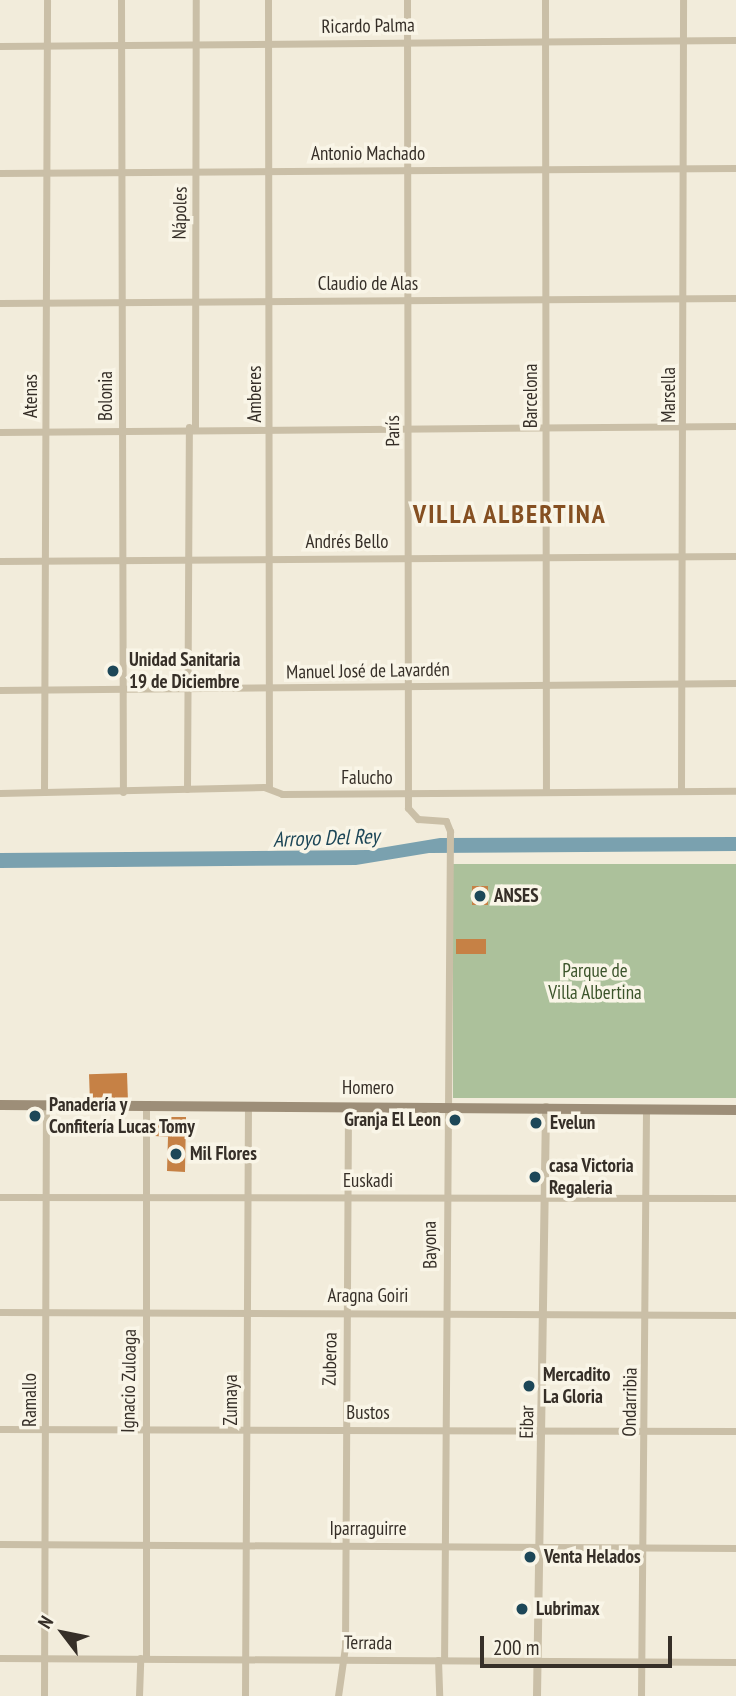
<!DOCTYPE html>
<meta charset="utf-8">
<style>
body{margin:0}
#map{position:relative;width:736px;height:1696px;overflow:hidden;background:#f2ecdb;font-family:"PT Sans Narrow",sans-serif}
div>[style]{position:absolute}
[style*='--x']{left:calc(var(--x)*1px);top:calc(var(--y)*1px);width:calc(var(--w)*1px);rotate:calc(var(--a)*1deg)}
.green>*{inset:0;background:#acc19b;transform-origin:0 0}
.water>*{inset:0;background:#7aa1af}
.building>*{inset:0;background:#c68145;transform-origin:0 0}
.minor>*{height:7px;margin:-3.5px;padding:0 3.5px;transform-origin:3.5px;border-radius:3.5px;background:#cabfa7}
.tertiary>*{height:8px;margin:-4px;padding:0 4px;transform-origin:4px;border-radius:4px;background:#cabfa7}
.secondary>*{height:10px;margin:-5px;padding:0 5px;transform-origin:5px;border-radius:5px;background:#9d8e78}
.dots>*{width:19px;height:19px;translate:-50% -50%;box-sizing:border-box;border:4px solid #f9f5e7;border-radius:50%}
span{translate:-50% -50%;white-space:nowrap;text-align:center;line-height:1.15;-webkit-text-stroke:7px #f9f5e7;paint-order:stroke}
.street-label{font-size:19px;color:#362f28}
.poi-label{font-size:19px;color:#362f28;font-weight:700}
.left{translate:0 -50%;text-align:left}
.right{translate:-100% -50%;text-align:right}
.park-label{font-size:19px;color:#3c542b}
.water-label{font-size:21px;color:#1d4758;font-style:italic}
.district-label{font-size:26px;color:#854f21;font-weight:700;letter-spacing:2px}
.north{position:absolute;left:28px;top:1598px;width:70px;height:70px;-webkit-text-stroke:5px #f9f5e7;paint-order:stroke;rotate:302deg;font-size:19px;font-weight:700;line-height:28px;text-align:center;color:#362f28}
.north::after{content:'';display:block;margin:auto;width:24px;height:32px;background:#362f28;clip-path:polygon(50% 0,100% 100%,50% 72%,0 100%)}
.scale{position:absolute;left:480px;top:1636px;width:192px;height:32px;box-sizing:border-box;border:4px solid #362f28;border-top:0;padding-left:9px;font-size:21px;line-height:24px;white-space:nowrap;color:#362f28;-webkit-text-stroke:5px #f9f5e7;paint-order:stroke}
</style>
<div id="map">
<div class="green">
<div style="left:736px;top:864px;width:234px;height:283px;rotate:90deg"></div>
</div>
<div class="water">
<div style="clip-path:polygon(736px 837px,736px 851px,429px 853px,356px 865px,0 868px,0 853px,368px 850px,440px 838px)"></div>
</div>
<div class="building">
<div style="left:472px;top:886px;width:16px;height:19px"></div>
<div style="left:456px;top:939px;width:30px;height:15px"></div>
<div style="left:127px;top:1073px;width:25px;height:38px;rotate:88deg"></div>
<div style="clip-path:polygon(156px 1117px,186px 1117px,185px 1172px,167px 1171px,168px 1137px,155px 1136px)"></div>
</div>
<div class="minor">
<div style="--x:121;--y:0;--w:792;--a:89.86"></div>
<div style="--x:268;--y:0;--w:788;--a:89.93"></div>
<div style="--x:407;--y:0;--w:808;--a:89.93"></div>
<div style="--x:408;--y:808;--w:15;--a:48"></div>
<div style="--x:418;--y:819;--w:28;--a:4"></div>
<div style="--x:446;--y:821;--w:11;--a:68"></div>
<div style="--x:450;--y:831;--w:829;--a:90.41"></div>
<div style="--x:545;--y:0;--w:792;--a:89.93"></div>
<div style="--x:0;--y:46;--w:736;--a:-0.47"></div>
<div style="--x:0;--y:173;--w:736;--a:-0.39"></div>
<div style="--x:0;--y:303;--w:736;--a:-0.39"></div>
<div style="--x:195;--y:427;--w:427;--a:-89.9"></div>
<div style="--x:0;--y:432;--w:736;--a:-0.47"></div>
<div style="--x:0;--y:561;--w:736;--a:-0.39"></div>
<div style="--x:0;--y:690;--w:736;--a:-0.54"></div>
<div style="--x:187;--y:789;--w:362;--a:-89.7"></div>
<div style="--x:681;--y:789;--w:789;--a:-89.85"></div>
<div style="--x:44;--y:792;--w:792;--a:-89.78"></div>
<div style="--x:0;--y:793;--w:264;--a:-1.3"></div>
<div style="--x:264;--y:787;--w:19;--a:21"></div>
<div style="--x:282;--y:794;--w:454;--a:-0.4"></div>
<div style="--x:0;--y:1197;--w:736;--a:0.08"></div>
<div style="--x:0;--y:1312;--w:736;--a:0.23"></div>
<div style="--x:0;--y:1429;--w:736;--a:0.16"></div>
<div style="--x:0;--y:1544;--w:736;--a:0.31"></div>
<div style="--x:0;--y:1658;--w:736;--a:0.31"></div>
<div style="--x:146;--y:1658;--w:554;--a:-90"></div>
<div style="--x:438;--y:1660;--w:36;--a:88"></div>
<div style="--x:44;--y:1696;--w:591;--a:-89.81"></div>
<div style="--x:139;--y:1696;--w:38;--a:-88"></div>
<div style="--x:245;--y:1696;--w:591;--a:-89.71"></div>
<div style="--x:338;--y:1696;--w:49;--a:-81.9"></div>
<div style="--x:345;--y:1647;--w:541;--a:-89.68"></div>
<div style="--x:641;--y:1696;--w:588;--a:-89.51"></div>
</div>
<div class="tertiary">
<div style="--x:537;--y:1696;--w:589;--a:-89.12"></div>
</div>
<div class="secondary">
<div style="--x:0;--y:1105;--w:736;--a:0.39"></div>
</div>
<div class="dots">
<div style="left:113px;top:671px;background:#1d4758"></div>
<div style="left:480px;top:896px;background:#1d4758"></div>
<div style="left:35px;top:1116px;background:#1d4758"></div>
<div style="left:455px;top:1120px;background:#1d4758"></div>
<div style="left:536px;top:1123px;background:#1d4758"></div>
<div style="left:176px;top:1154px;background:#1d4758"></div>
<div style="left:535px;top:1177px;background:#1d4758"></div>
<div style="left:529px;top:1386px;background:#1d4758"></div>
<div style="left:530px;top:1557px;background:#1d4758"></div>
<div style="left:522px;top:1609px;background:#1d4758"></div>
</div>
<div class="street-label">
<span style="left:368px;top:26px;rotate:-1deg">Ricardo Palma</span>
<span style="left:368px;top:154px">Antonio Machado</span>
<span style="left:180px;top:213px;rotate:-89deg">Nápoles</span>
<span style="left:368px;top:284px">Claudio de Alas</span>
<span style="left:255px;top:394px;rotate:-90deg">Amberes</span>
<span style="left:669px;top:395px;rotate:-90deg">Marsella</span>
<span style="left:31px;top:396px;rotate:-90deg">Atenas</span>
<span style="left:106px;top:396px;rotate:-90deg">Bolonia</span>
<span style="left:531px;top:396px;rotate:-90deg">Barcelona</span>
<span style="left:393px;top:431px;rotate:-91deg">París</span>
<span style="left:347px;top:542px">Andrés Bello</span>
<span style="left:368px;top:671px;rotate:-1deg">Manuel José de Lavardén</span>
<span style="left:367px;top:778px">Falucho</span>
<span style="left:368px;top:1088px">Homero</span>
<span style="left:368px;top:1181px">Euskadi</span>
<span style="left:430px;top:1245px;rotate:-91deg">Bayona</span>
<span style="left:368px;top:1296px">Aragna Goiri</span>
<span style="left:330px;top:1359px;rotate:-89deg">Zuberoa</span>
<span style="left:129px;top:1381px;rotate:-89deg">Ignacio Zuloaga</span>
<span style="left:30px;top:1400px;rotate:-90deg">Ramallo</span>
<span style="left:231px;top:1400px;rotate:-90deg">Zumaya</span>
<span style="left:630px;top:1402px;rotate:-89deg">Ondarribia</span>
<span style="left:368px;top:1413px">Bustos</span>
<span style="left:527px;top:1422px;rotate:-89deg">Eibar</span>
<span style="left:368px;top:1529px">Iparraguirre</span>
<span style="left:368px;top:1643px;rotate:1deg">Terrada</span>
</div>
<div class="poi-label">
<span class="left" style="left:129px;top:671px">Unidad Sanitaria<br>19 de Diciembre</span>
<span class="left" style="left:494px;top:896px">ANSES</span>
<span class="left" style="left:49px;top:1116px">Panadería y<br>Confitería Lucas Tomy</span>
<span class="right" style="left:441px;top:1120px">Granja El Leon</span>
<span class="left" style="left:550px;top:1123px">Evelun</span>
<span class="left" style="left:190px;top:1154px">Mil Flores</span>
<span class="left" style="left:549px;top:1177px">casa Victoria<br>Regaleria</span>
<span class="left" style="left:543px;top:1386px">Mercadito<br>La Gloria</span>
<span class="left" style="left:544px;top:1557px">Venta Helados</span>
<span class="left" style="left:536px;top:1609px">Lubrimax</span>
</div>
<div class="park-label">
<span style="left:595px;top:982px">Parque de<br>Villa Albertina</span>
</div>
<div class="water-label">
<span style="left:326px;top:838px;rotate:-2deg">Arroyo Del Rey</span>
</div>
<div class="district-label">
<span style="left:510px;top:514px">VILLA ALBERTINA</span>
</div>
<div class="north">N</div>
<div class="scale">200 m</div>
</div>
